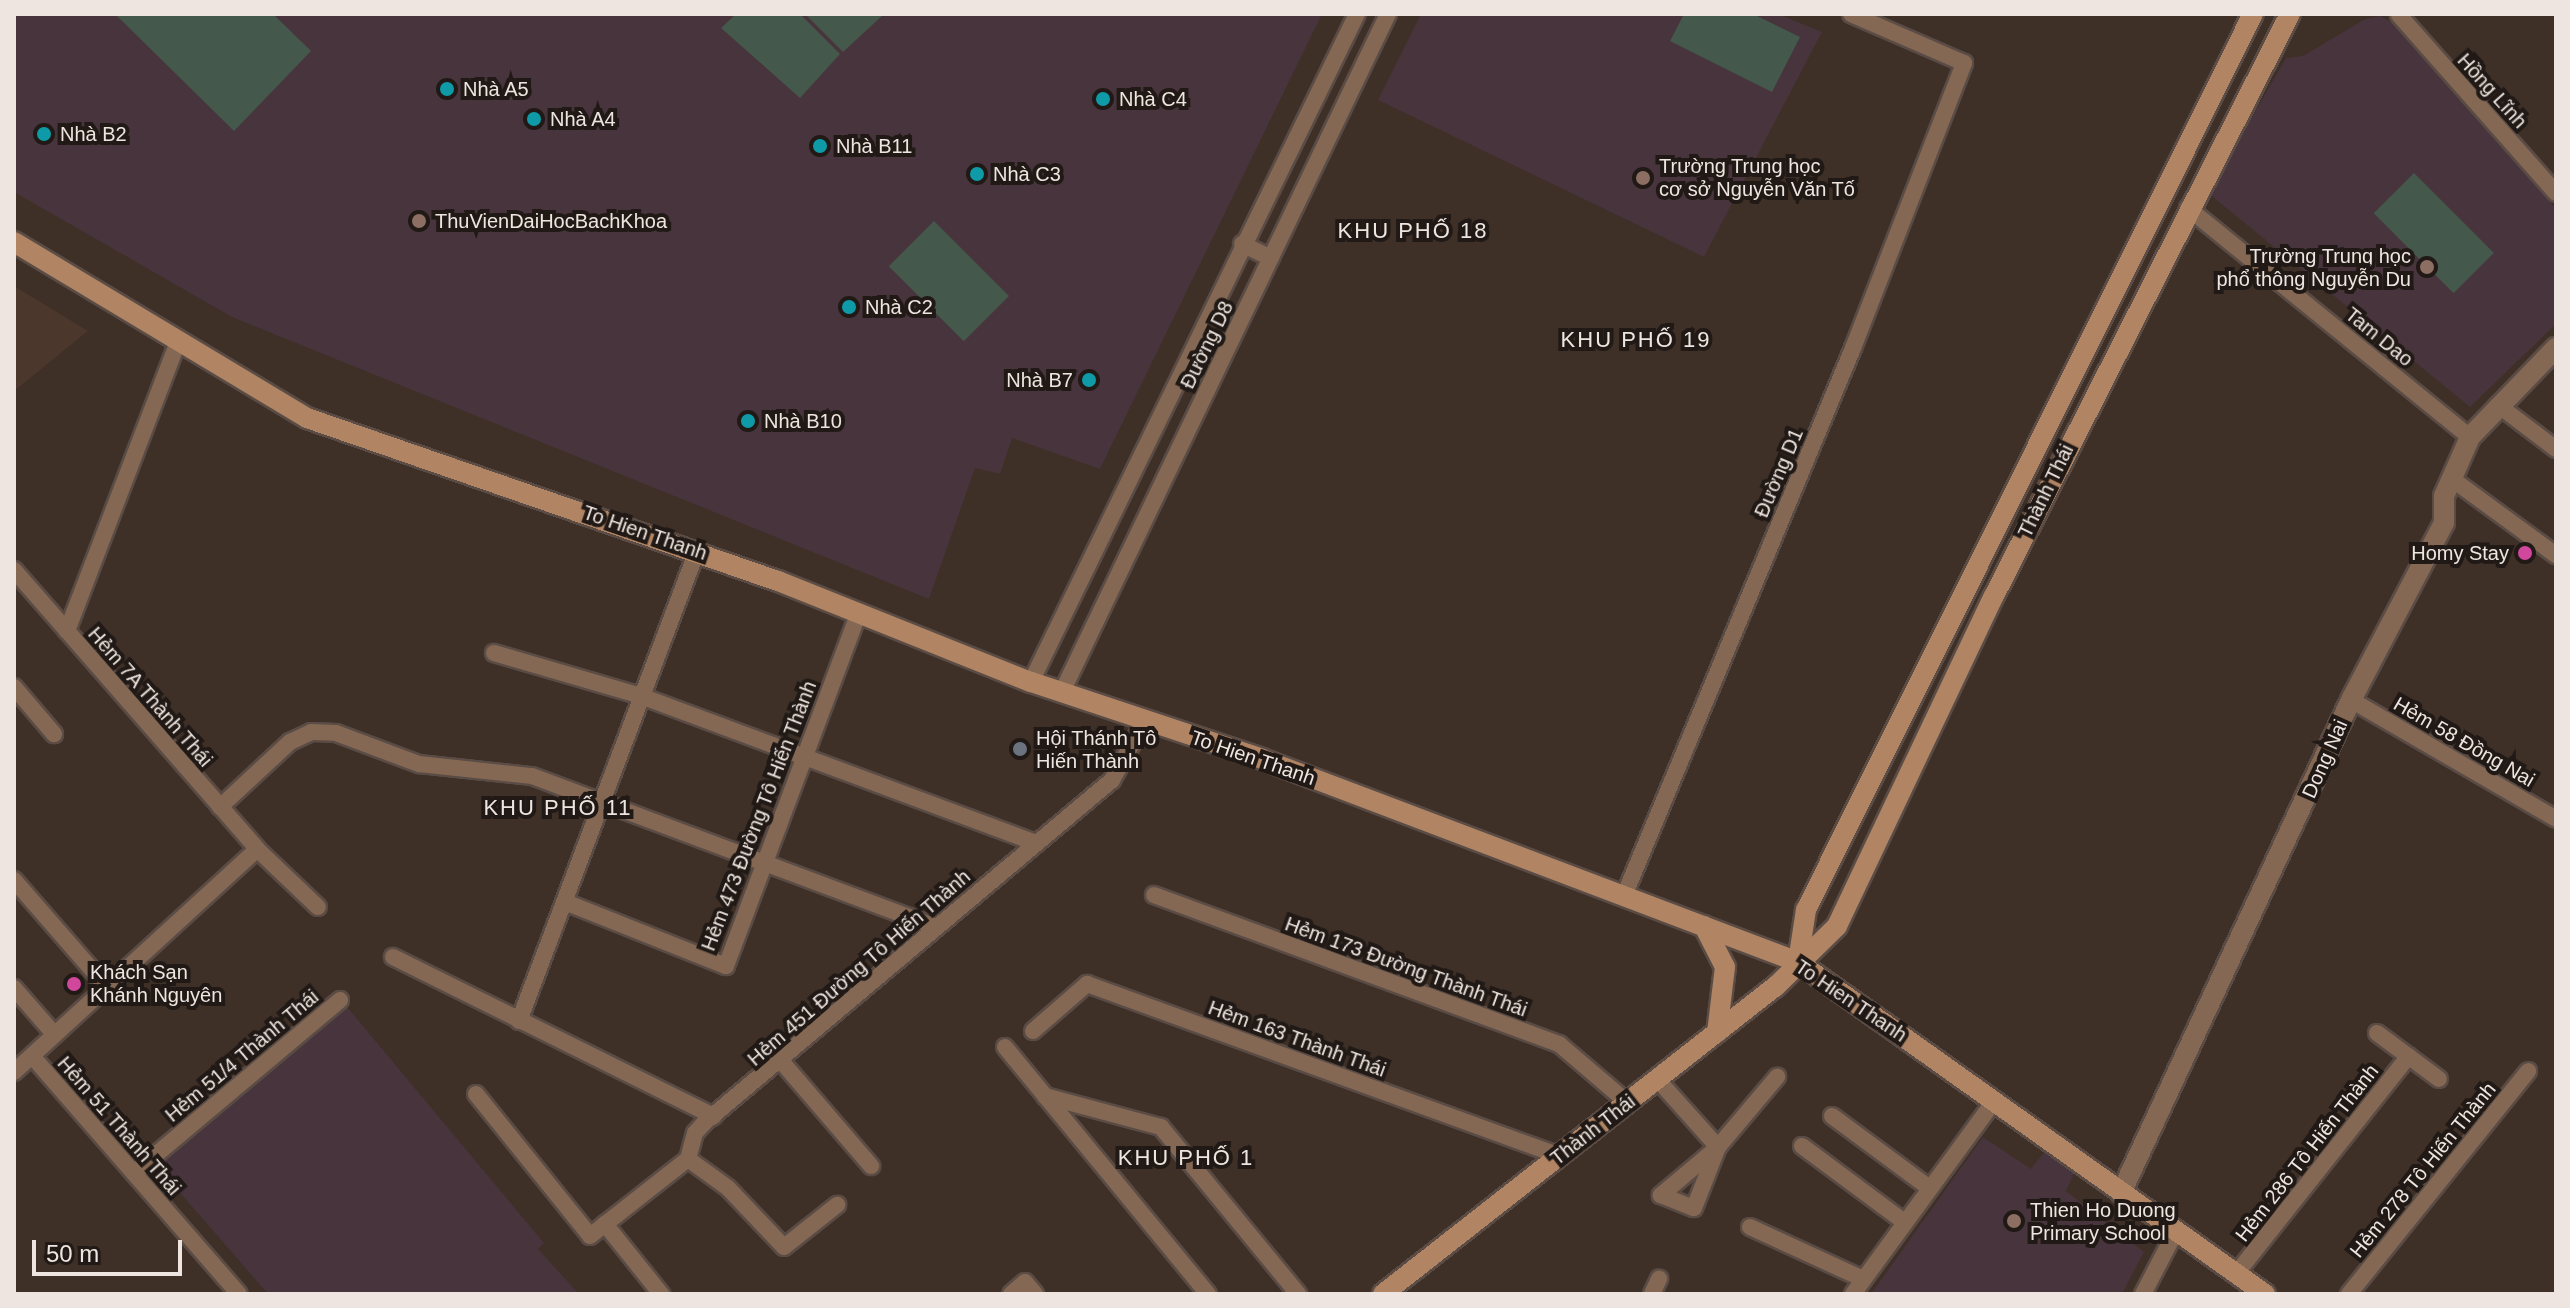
<!DOCTYPE html>
<meta charset="utf-8">
<style>
body{margin:0}
#map{position:relative;width:2570px;height:1308px;overflow:hidden;background:#3e2f27;font-family:Arial,sans-serif}
div>[style]{position:absolute}
[style*='--x']{left:calc(var(--x)*1px);top:calc(var(--y)*1px);width:calc(var(--w)*1px);rotate:calc(var(--a)*1deg)}
.built>*{inset:0;background:#4c372c}
.education>*{inset:0;background:#47343c}
.green>*{inset:0;background:#45584c;transform-origin:0 0}
.roads{filter:drop-shadow(2px 0 #5a4c45) drop-shadow(-2px 0 #5a4c45) drop-shadow(0 2px #5a4c45) drop-shadow(0 -2px #5a4c45)}
.minor>*{height:16px;margin:-8px;padding:0 8px;transform-origin:8px;border-radius:8px;background:#846854}
.tertiary>*{height:20px;margin:-10px;padding:0 10px;transform-origin:10px;border-radius:10px;background:#846854}
.secondary>*{height:20px;margin:-10px;padding:0 10px;transform-origin:10px;border-radius:10px;background:#b18564}
.dots>*{width:22px;height:22px;translate:-50% -50%;box-sizing:border-box;border:4px solid #201915;border-radius:50%}
span{translate:-50% -50%;white-space:nowrap;text-align:center;line-height:1.15;-webkit-text-stroke:8px #201915;paint-order:stroke}
.poi-label{font-size:20px;color:#efe5e0}
.left{translate:0 -50%;text-align:left}
.right{translate:-100% -50%;text-align:right}
.street-label{font-size:20px;color:#efe5e0}
.neighbourhood-label{font-size:22px;color:#efe5e0;letter-spacing:2px}
.frame{position:absolute;inset:0;border:16px solid #efe5e0;pointer-events:none}
.scale{position:absolute;left:32px;top:1240px;width:150px;height:36px;box-sizing:border-box;border:4px solid #efe5e0;border-top:0;padding-left:10px;font-size:24px;line-height:28px;white-space:nowrap;color:#efe5e0;-webkit-text-stroke:6px #201915;paint-order:stroke}
</style>
<div id="map">
<div class="built">
<div style="clip-path:polygon(14px 286px,88px 331px,14px 391px)"></div>
</div>
<div class="education">
<div style="clip-path:polygon(14px 14px,1322px 14px,1100px 469px,1012px 438px,1000px 474px,975px 468px,929px 599px,232px 317px,14px 192px)"></div>
<div style="clip-path:polygon(1421px 14px,1778px 14px,1822px 32px,1704px 257px,1378px 100px)"></div>
<div style="clip-path:polygon(2380px 16px,2394px 24px,2556px 209px,2556px 324px,2470px 407px,2208px 193px,2286px 58px,2303px 56px,2365px 19px)"></div>
<div style="clip-path:polygon(343px 1002px,544px 1243px,538px 1249px,579px 1294px,268px 1294px,155px 1164px)"></div>
<div style="clip-path:polygon(1983px 1137px,2031px 1169px,2045px 1151px,2075px 1171px,2066px 1191px,2144px 1252px,2122px 1294px,1871px 1294px)"></div>
</div>
<div class="green">
<div style="clip-path:polygon(115px 14px,273px 14px,311px 51px,234px 131px)"></div>
<div style="clip-path:polygon(736px 14px,800px 14px,840px 54px,800px 98px,721px 28px)"></div>
<div style="clip-path:polygon(805px 14px,884px 14px,843px 52px)"></div>
<div style="clip-path:polygon(1684px 14px,1753px 14px,1800px 37px,1772px 92px,1670px 41px)"></div>
<div style="left:2414px;top:173px;width:113px;height:57px;rotate:45deg"></div>
<div style="left:934px;top:221px;width:106px;height:64px;rotate:45deg"></div>
</div>
<div class="roads">
<div class="minor">
<div style="--x:2399;--y:15;--w:237;--a:48.6"></div>
<div style="--x:2188;--y:208;--w:363;--a:39.1"></div>
<div style="--x:1242;--y:244;--w:32;--a:26"></div>
<div style="--x:2498;--y:405;--w:73;--a:37.2"></div>
<div style="--x:2452;--y:479;--w:129;--a:36.2"></div>
<div style="--x:14;--y:570;--w:370;--a:48.9"></div>
<div style="--x:257;--y:849;--w:84;--a:43.6"></div>
<div style="--x:67;--y:631;--w:310;--a:-69"></div>
<div style="--x:494;--y:653;--w:153;--a:16.3"></div>
<div style="--x:641;--y:696;--w:422;--a:20.4"></div>
<div style="--x:1031;--y:682;--w:743;--a:-63.99"></div>
<div style="--x:14;--y:687;--w:62;--a:49.6"></div>
<div style="--x:1062;--y:692;--w:752;--a:-64.32"></div>
<div style="--x:2351;--y:700;--w:237;--a:30.1"></div>
<div style="--x:220;--y:807;--w:96;--a:-42.9"></div>
<div style="--x:290;--y:742;--w:23;--a:-25"></div>
<div style="--x:311;--y:732;--w:25;--a:2"></div>
<div style="--x:336;--y:733;--w:89;--a:20.5"></div>
<div style="--x:419;--y:764;--w:114;--a:6.1"></div>
<div style="--x:532;--y:776;--w:431;--a:20.5"></div>
<div style="--x:14;--y:880;--w:142;--a:49"></div>
<div style="--x:1154;--y:895;--w:432;--a:20.2"></div>
<div style="--x:1559;--y:1044;--w:91;--a:40.5"></div>
<div style="--x:1624;--y:896;--w:594;--a:-67.32"></div>
<div style="--x:1853;--y:348;--w:306;--a:-68.7"></div>
<div style="--x:1964;--y:63;--w:123;--a:-156.6"></div>
<div style="--x:565;--y:902;--w:173;--a:21.7"></div>
<div style="--x:726;--y:966;--w:377;--a:-69.4"></div>
<div style="--x:393;--y:957;--w:358;--a:26.4"></div>
<div style="--x:14;--y:988;--w:62;--a:48.9"></div>
<div style="--x:519;--y:1021;--w:503;--a:-69.26"></div>
<div style="--x:1033;--y:1031;--w:72;--a:-41"></div>
<div style="--x:1087;--y:984;--w:503;--a:19.98"></div>
<div style="--x:2377;--y:1033;--w:77;--a:36.6"></div>
<div style="--x:1005;--y:1047;--w:320;--a:50.6"></div>
<div style="--x:32;--y:1056;--w:315;--a:49"></div>
<div style="--x:782;--y:1062;--w:137;--a:49.4"></div>
<div style="--x:14;--y:1072;--w:330;--a:-42.5"></div>
<div style="--x:1658;--y:1080;--w:90;--a:48.2"></div>
<div style="--x:1718;--y:1147;--w:75;--a:139.9"></div>
<div style="--x:1661;--y:1195;--w:35;--a:22"></div>
<div style="--x:1694;--y:1208;--w:66;--a:-68.5"></div>
<div style="--x:1718;--y:1147;--w:92;--a:-49.9"></div>
<div style="--x:476;--y:1094;--w:182;--a:51.2"></div>
<div style="--x:590;--y:1236;--w:125;--a:-38.2"></div>
<div style="--x:688;--y:1159;--w:27;--a:-75"></div>
<div style="--x:695;--y:1133;--w:13;--a:-48"></div>
<div style="--x:704;--y:1123;--w:533;--a:-40.05"></div>
<div style="--x:1112;--y:780;--w:68;--a:-60.8"></div>
<div style="--x:1045;--y:1096;--w:120;--a:15"></div>
<div style="--x:1161;--y:1127;--w:216;--a:50.6"></div>
<div style="--x:1832;--y:1116;--w:119;--a:36.5"></div>
<div style="--x:1802;--y:1146;--w:126;--a:36.6"></div>
<div style="--x:688;--y:1159;--w:49;--a:35.9"></div>
<div style="--x:728;--y:1188;--w:81;--a:46.5"></div>
<div style="--x:784;--y:1247;--w:68;--a:-38.4"></div>
<div style="--x:134;--y:1173;--w:269;--a:-40"></div>
<div style="--x:605;--y:1224;--w:90;--a:51.3"></div>
<div style="--x:1750;--y:1227;--w:122;--a:24.7"></div>
<div style="--x:2236;--y:1274;--w:278;--a:-51.6"></div>
<div style="--x:1011;--y:1294;--w:18;--a:-41"></div>
<div style="--x:1025;--y:1282;--w:16;--a:50"></div>
<div style="--x:1652;--y:1294;--w:17;--a:-65"></div>
<div style="--x:1853;--y:1294;--w:239;--a:-53.8"></div>
<div style="--x:2143;--y:1294;--w:71;--a:-62.4"></div>
<div style="--x:2349;--y:1294;--w:286;--a:-51.2"></div>
</div>
<div class="tertiary">
<div style="--x:2121;--y:1193;--w:544;--a:-64.99"></div>
<div style="--x:2351;--y:700;--w:200;--a:-62.3"></div>
<div style="--x:2444;--y:523;--w:27;--a:-90"></div>
<div style="--x:2444;--y:496;--w:64;--a:-66.2"></div>
<div style="--x:2470;--y:437;--w:124;--a:-46"></div>
</div>
<div class="secondary">
<div style="--x:14;--y:242;--w:342;--a:31"></div>
<div style="--x:307;--y:418;--w:498;--a:19.1"></div>
<div style="--x:778;--y:581;--w:272;--a:21.8"></div>
<div style="--x:1031;--y:682;--w:243;--a:18.4"></div>
<div style="--x:1262;--y:759;--w:573;--a:20.74"></div>
<div style="--x:1798;--y:962;--w:573;--a:35.41"></div>
<div style="--x:1704;--y:926;--w:46;--a:62.9"></div>
<div style="--x:1725;--y:967;--w:66;--a:96.9"></div>
<div style="--x:1798;--y:962;--w:53;--a:-81.3"></div>
<div style="--x:1806;--y:910;--w:1001;--a:-63.49"></div>
<div style="--x:1383;--y:1294;--w:498;--a:-38.1"></div>
<div style="--x:1775;--y:987;--w:87;--a:-44.5"></div>
<div style="--x:1837;--y:926;--w:365;--a:-64.6"></div>
<div style="--x:1994;--y:596;--w:653;--a:-63.04"></div>
</div>
</div>
<div class="dots">
<div style="left:447px;top:89px;background:#0f9aa8"></div>
<div style="left:1103px;top:99px;background:#0f9aa8"></div>
<div style="left:534px;top:119px;background:#0f9aa8"></div>
<div style="left:44px;top:134px;background:#0f9aa8"></div>
<div style="left:820px;top:146px;background:#0f9aa8"></div>
<div style="left:977px;top:174px;background:#0f9aa8"></div>
<div style="left:1643px;top:178px;background:#8d6e63"></div>
<div style="left:419px;top:221px;background:#8d6e63"></div>
<div style="left:2427px;top:267px;background:#8d6e63"></div>
<div style="left:849px;top:307px;background:#0f9aa8"></div>
<div style="left:1089px;top:380px;background:#0f9aa8"></div>
<div style="left:748px;top:421px;background:#0f9aa8"></div>
<div style="left:2525px;top:553px;background:#d1479c"></div>
<div style="left:1020px;top:749px;background:#6b7280"></div>
<div style="left:74px;top:984px;background:#d1479c"></div>
<div style="left:2014px;top:1221px;background:#8d6e63"></div>
</div>
<div class="poi-label">
<span class="left" style="left:463px;top:89px">Nhà A5</span>
<span class="left" style="left:1119px;top:99px">Nhà C4</span>
<span class="left" style="left:550px;top:119px">Nhà A4</span>
<span class="left" style="left:60px;top:134px">Nhà B2</span>
<span class="left" style="left:836px;top:146px">Nhà B11</span>
<span class="left" style="left:1659px;top:178px">Trường Trung học<br>cơ sở Nguyễn Văn Tố</span>
<span class="left" style="left:993px;top:174px">Nhà C3</span>
<span class="left" style="left:435px;top:221px">ThuVienDaiHocBachKhoa</span>
<span class="right" style="left:2411px;top:268px">Trường Trung học<br>phổ thông Nguyễn Du</span>
<span class="left" style="left:865px;top:307px">Nhà C2</span>
<span class="right" style="left:1073px;top:380px">Nhà B7</span>
<span class="left" style="left:764px;top:421px">Nhà B10</span>
<span class="right" style="left:2509px;top:553px">Homy Stay</span>
<span class="left" style="left:1036px;top:750px">Hội Thánh Tô<br>Hiến Thành</span>
<span class="left" style="left:90px;top:984px">Khách Sạn<br>Khánh Nguyên</span>
<span class="left" style="left:2030px;top:1222px">Thien Ho Duong<br>Primary School</span>
</div>
<div class="street-label">
<span style="left:2492px;top:91px;rotate:48deg">Hồng Lĩnh</span>
<span style="left:2379px;top:337px;rotate:39deg">Tam Dao</span>
<span style="left:1207px;top:345px;rotate:-64deg">Đường D8</span>
<span style="left:1779px;top:473px;rotate:-67deg">Đường D1</span>
<span style="left:2046px;top:491px;rotate:-64deg">Thành Thái</span>
<span style="left:645px;top:533px;rotate:19deg">To Hien Thanh</span>
<span style="left:150px;top:697px;rotate:49deg">Hẻm 7A Thành Thái</span>
<span style="left:2464px;top:742px;rotate:30deg">Hẻm 58 Đồng Nai</span>
<span style="left:1253px;top:758px;rotate:19deg">To Hien Thanh</span>
<span style="left:2325px;top:759px;rotate:-66deg">Dong Nai</span>
<span style="left:759px;top:816px;rotate:-69deg">Hẻm 473 Đường Tô Hiến Thành</span>
<span style="left:1406px;top:967px;rotate:20deg">Hẻm 173 Đường Thành Thái</span>
<span style="left:859px;top:968px;rotate:-41deg">Hẻm 451 Đường Tô Hiến Thành</span>
<span style="left:1851px;top:1001px;rotate:34deg">To Hien Thanh</span>
<span style="left:1297px;top:1039px;rotate:20deg">Hẻm 163 Thành Thái</span>
<span style="left:242px;top:1056px;rotate:-40deg">Hẻm 51/4 Thành Thái</span>
<span style="left:119px;top:1126px;rotate:49deg">Hẻm 51 Thành Thái</span>
<span style="left:1593px;top:1130px;rotate:-38deg">Thành Thái</span>
<span style="left:2307px;top:1153px;rotate:-52deg">Hẻm 286 Tô Hiến Thành</span>
<span style="left:2423px;top:1170px;rotate:-51deg">Hẻm 278 Tô Hiến Thành</span>
</div>
<div class="neighbourhood-label">
<span style="left:1413px;top:231px">KHU PHỐ 18</span>
<span style="left:1636px;top:340px">KHU PHỐ 19</span>
<span style="left:558px;top:808px">KHU PHỐ 11</span>
<span style="left:1186px;top:1158px">KHU PHỐ 1</span>
</div>
<div class="frame"></div>
<div class="scale">50 m</div>
</div>
